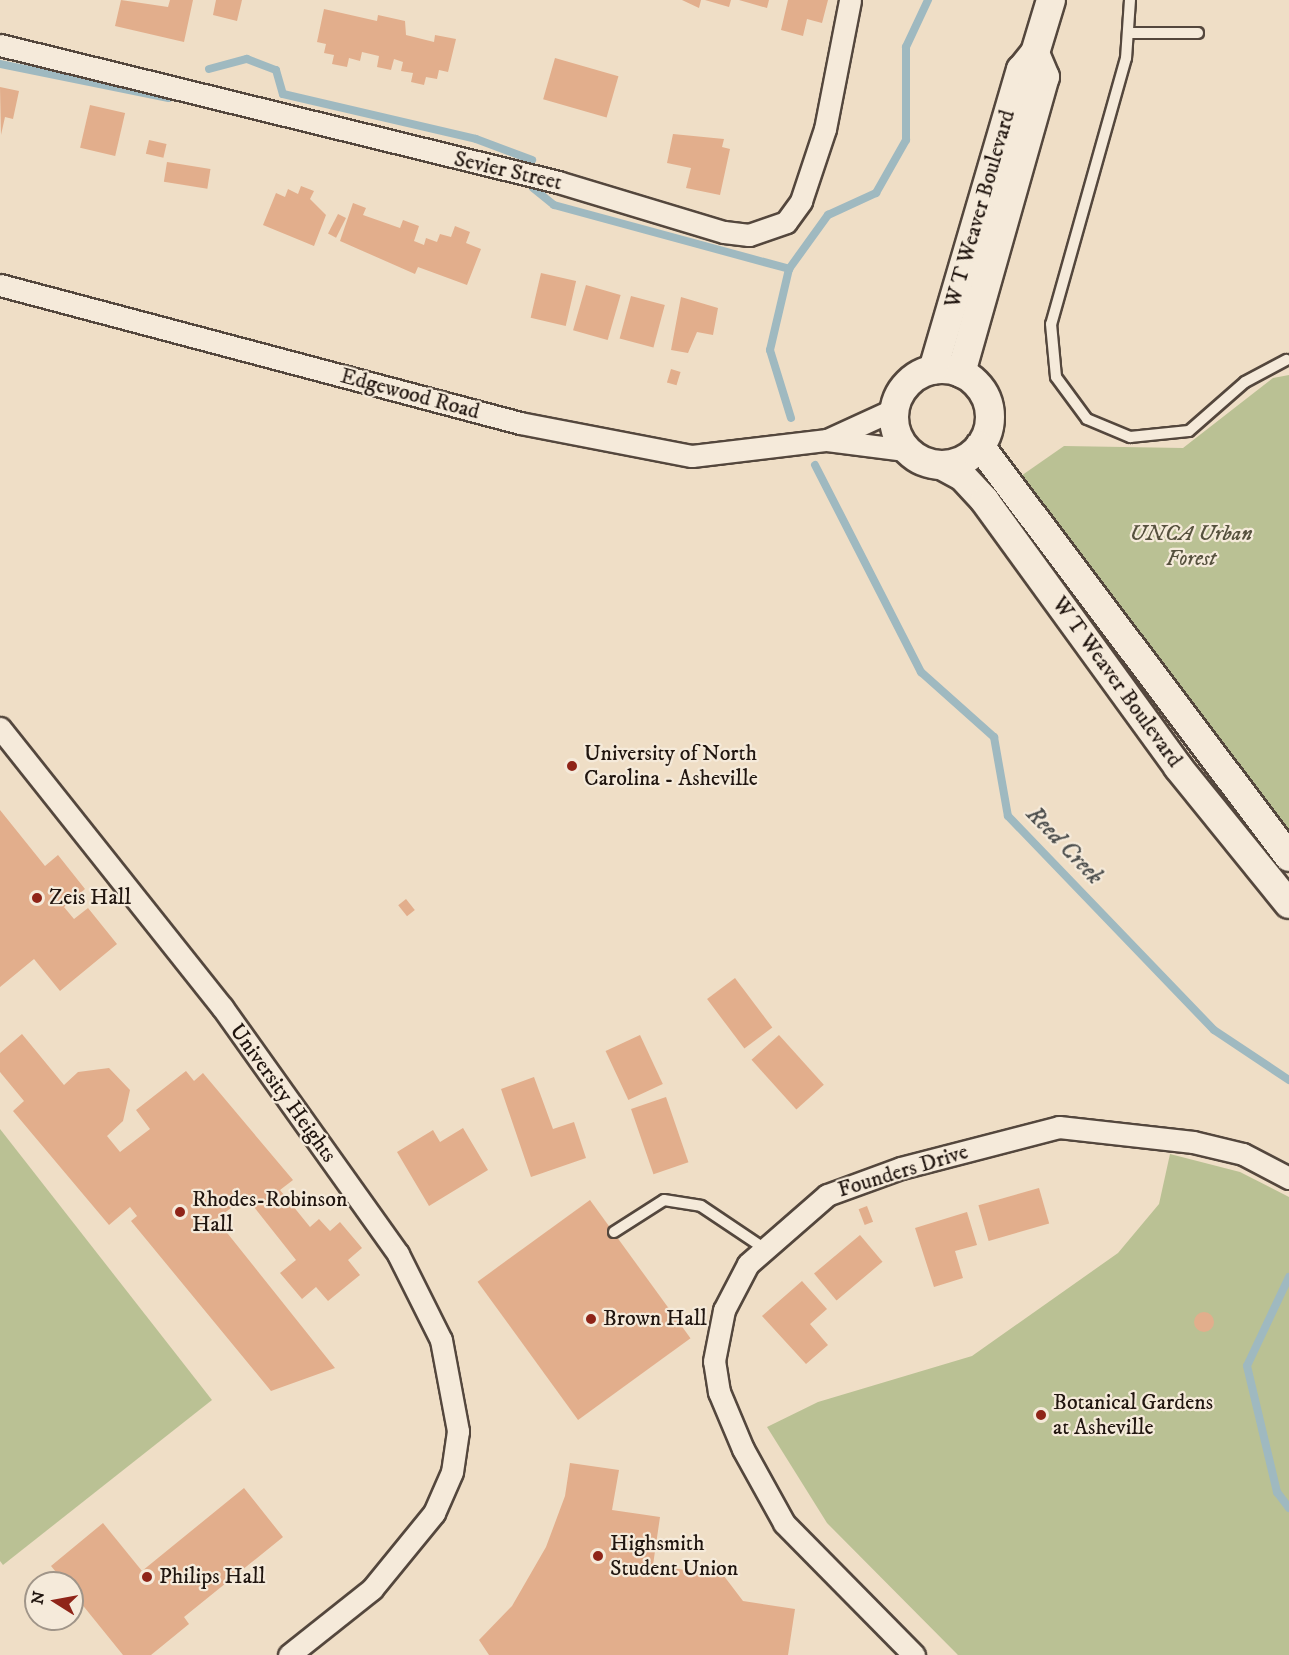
<!DOCTYPE html>
<style>
body{margin:0}
#map{position:relative;width:1289px;height:1655px;overflow:hidden;background:#efdec6;font-family:"IM FELL DW Pica",serif}
div>[style]{position:absolute}
[style*='--x']{left:calc(var(--x)*1px);top:calc(var(--y)*1px);width:calc(var(--w)*1px);rotate:calc(var(--a)*1deg)}
.green>*{inset:0;background:#bac194}
.stream>*{height:8px;margin:-4px;padding:0 4px;transform-origin:4px;border-radius:4px;background:#9fb9c0}
.building>*{inset:0;background:#e2ae8c;transform-origin:0 0}
.round{border-radius:50%}
.roads{filter:drop-shadow(2px 0 #54473d) drop-shadow(-2px 0 #54473d) drop-shadow(0 2px #54473d) drop-shadow(0 -2px #54473d)}
.lane>*{height:10px;margin:-5px;padding:0 5px;transform-origin:5px;border-radius:5px;background:#f5eada}
.street>*{height:21px;margin:-10.5px;padding:0 10.5px;transform-origin:10.5px;border-radius:10.5px;background:#f5eada}
.secondary>*{height:28px;margin:-14px;padding:0 14px;transform-origin:14px;border-radius:14px;background:#f5eada}
.secondary>.ring{margin:-14px;padding:0;box-sizing:content-box;background:none;border:28px solid #f5eada;border-radius:50%}
.dots>*{width:16px;height:16px;translate:-50% -50%;box-sizing:border-box;border:3px solid #f5eada;border-radius:50%}
span{translate:-50% -50%;white-space:nowrap;text-align:center;line-height:1.15;-webkit-text-stroke:4.5px #f5eada;paint-order:stroke}
.street-label{font-size:22px;color:#20150f}
.park-label{font-size:22px;color:#56513e;font-style:italic}
.poi-label{font-size:22px;color:#20150f}
.left{translate:0 -50%;text-align:left}
.water-label{font-size:24px;color:#4c4e4d;font-style:italic}
.north{position:absolute;left:24px;top:1571px;width:60px;height:60px;box-sizing:border-box;background:#f5eada;border:2px solid #a09589;border-radius:50%;rotate:281deg;font-size:16px;font-weight:700;line-height:24px;text-align:center;color:#20150f}
.north::after{content:'';display:block;margin:auto;width:21px;height:27px;background:#8f2418;clip-path:polygon(50% 0,100% 100%,50% 72%,0 100%)}
</style>
<div id="map">
<div class="green">
<div style="clip-path:polygon(1289px 375px,1289px 851px,1018px 478px,1064px 446px,1183px 448px,1273px 378px)"></div>
<div style="clip-path:polygon(0 1129px,212px 1400px,3px 1565px,0 1561px)"></div>
<div style="clip-path:polygon(1170px 1154px,1240px 1172px,1289px 1197px,1289px 1655px,958px 1655px,827px 1523px,767px 1427px,818px 1402px,972px 1356px,1118px 1253px,1159px 1204px)"></div>
</div>
<div class="stream">
<div style="--x:0;--y:64;--w:172;--a:11.4"></div>
<div style="--x:209;--y:69;--w:39;--a:-15"></div>
<div style="--x:247;--y:59;--w:31;--a:21"></div>
<div style="--x:276;--y:70;--w:25;--a:74"></div>
<div style="--x:283;--y:94;--w:198;--a:13.1"></div>
<div style="--x:476;--y:139;--w:60;--a:20.6"></div>
<div style="--x:533;--y:188;--w:27;--a:39"></div>
<div style="--x:554;--y:205;--w:244;--a:15.2"></div>
<div style="--x:791;--y:418;--w:71;--a:-107.2"></div>
<div style="--x:770;--y:350;--w:83;--a:-76.8"></div>
<div style="--x:789;--y:269;--w:67;--a:-54.2"></div>
<div style="--x:828;--y:215;--w:53;--a:-24.6"></div>
<div style="--x:876;--y:193;--w:61;--a:-60.5"></div>
<div style="--x:906;--y:140;--w:93;--a:-90"></div>
<div style="--x:906;--y:47;--w:52;--a:-64.9"></div>
<div style="--x:815;--y:465;--w:233;--a:62.9"></div>
<div style="--x:921;--y:672;--w:98;--a:41.7"></div>
<div style="--x:994;--y:737;--w:80;--a:80"></div>
<div style="--x:1008;--y:816;--w:297;--a:46.1"></div>
<div style="--x:1214;--y:1030;--w:90;--a:33.7"></div>
<div style="--x:1289;--y:1277;--w:98;--a:115.3"></div>
<div style="--x:1247;--y:1366;--w:130;--a:76.6"></div>
<div style="--x:1277;--y:1492;--w:20;--a:53"></div>
</div>
<div class="building">
<div style="clip-path:polygon(121px 0,168px 7px,170px 0,193px 0,184px 42px,115px 26px)"></div>
<div style="clip-path:polygon(216px 0,242px 0,237px 21px,213px 15px)"></div>
<div style="clip-path:polygon(682px 0,701px 0,699px 8px)"></div>
<div style="clip-path:polygon(705px 0,731px 0,729px 7px)"></div>
<div style="clip-path:polygon(739px 0,769px 0,767px 8px)"></div>
<div style="clip-path:polygon(788px 0,828px 0,822px 23px,807px 19px,803px 36px,781px 30px)"></div>
<div style="clip-path:polygon(324px 9px,377px 21px,378px 15px,405px 21px,406px 35px,434px 42px,435px 35px,456px 39px,448px 72px,439px 70px,437px 79px,426px 77px,424px 85px,411px 82px,413px 73px,401px 71px,403px 62px,394px 59px,391px 70px,377px 67px,379px 56px,362px 52px,360px 61px,349px 58px,347px 67px,332px 64px,334px 55px,324px 53px,326px 44px,317px 42px)"></div>
<div style="left:555px;top:58px;width:66px;height:43px;rotate:16deg"></div>
<div style="clip-path:polygon(0 87px,19px 91px,13px 119px,5px 117px,1px 135px)"></div>
<div style="left:90px;top:105px;width:36px;height:44px;rotate:13deg"></div>
<div style="clip-path:polygon(673px 134px,724px 139px,722px 147px,730px 149px,720px 195px,686px 188px,691px 168px,667px 163px)"></div>
<div style="left:149px;top:140px;width:18px;height:14px;rotate:13deg"></div>
<div style="left:167px;top:162px;width:44px;height:20px;rotate:9deg"></div>
<div style="clip-path:polygon(301px 186px,314px 191px,310px 199px,326px 215px,314px 246px,263px 225px,276px 193px,285px 197px,288px 189px,298px 194px)"></div>
<div style="clip-path:polygon(353px 203px,366px 208px,363px 215px,400px 228px,403px 220px,419px 226px,414px 241px,424px 245px,426px 238px,437px 242px,440px 234px,451px 237px,455px 226px,470px 232px,466px 243px,481px 249px,467px 285px,418px 267px,415px 274px,340px 241px)"></div>
<div style="left:338px;top:214px;width:9px;height:22px;rotate:27deg"></div>
<div style="left:541px;top:273px;width:36px;height:46px;rotate:13deg"></div>
<div style="left:586px;top:285px;width:36px;height:47px;rotate:16deg"></div>
<div style="left:631px;top:296px;width:35px;height:44px;rotate:15deg"></div>
<div style="clip-path:polygon(681px 297px,718px 308px,713px 335px,697px 332px,688px 353px,671px 350px)"></div>
<div style="left:671px;top:369px;width:10px;height:14px;rotate:17deg"></div>
<div style="clip-path:polygon(0 810px,45px 866px,58px 855px,85px 889px,64px 907px,74px 919px,88px 908px,117px 944px,60px 991px,34px 959px,0 987px)"></div>
<div style="left:406px;top:899px;width:14px;height:10px;rotate:51deg"></div>
<div style="left:735px;top:978px;width:62px;height:35px;rotate:53deg"></div>
<div style="clip-path:polygon(22px 1034px,64px 1085px,78px 1072px,109px 1068px,130px 1090px,123px 1121px,107px 1136px,120px 1152px,150px 1129px,136px 1110px,186px 1071px,194px 1081px,203px 1073px,293px 1180px,280px 1190px,310px 1227px,319px 1219px,330px 1231px,340px 1222px,362px 1248px,348px 1260px,360px 1275px,328px 1301px,316px 1287px,302px 1299px,280px 1273px,296px 1260px,246px 1197px,216px 1219px,335px 1368px,271px 1391px,131px 1221px,137px 1216px,130px 1207px,109px 1225px,13px 1111px,24px 1101px,0 1072px,0 1053px)"></div>
<div style="left:640px;top:1035px;width:54px;height:38px;rotate:65deg"></div>
<div style="left:779px;top:1035px;width:67px;height:37px;rotate:48deg"></div>
<div style="clip-path:polygon(534px 1077px,553px 1129px,574px 1122px,586px 1158px,531px 1177px,501px 1089px)"></div>
<div style="left:666px;top:1097px;width:69px;height:37px;rotate:71deg"></div>
<div style="clip-path:polygon(463px 1128px,488px 1170px,429px 1206px,397px 1152px,433px 1130px,440px 1142px)"></div>
<div style="left:1039px;top:1188px;width:37px;height:63px;rotate:74deg"></div>
<div style="left:590px;top:1200px;width:171px;height:139px;rotate:54deg"></div>
<div style="left:867px;top:1206px;width:17px;height:9px;rotate:69deg"></div>
<div style="clip-path:polygon(967px 1212px,977px 1245px,955px 1251px,963px 1278px,934px 1287px,915px 1228px)"></div>
<div style="left:860px;top:1235px;width:35px;height:60px;rotate:50deg"></div>
<div style="clip-path:polygon(802px 1281px,827px 1309px,810px 1324px,828px 1345px,806px 1364px,762px 1316px)"></div>
<div class="round" style="left:1194px;top:1312px;width:20px;height:20px"></div>
<div style="clip-path:polygon(570px 1463px,619px 1470px,612px 1510px,660px 1517px,653px 1565px,724px 1576px,743px 1601px,795px 1609px,788px 1655px,489px 1655px,479px 1640px,512px 1606px,546px 1547px,565px 1496px)"></div>
<div style="clip-path:polygon(244px 1488px,283px 1537px,184px 1617px,189px 1624px,151px 1655px,123px 1655px,72px 1592px,72px 1583px,65px 1583px,51px 1566px,103px 1523px,142px 1571px)"></div>
</div>
<div class="roads">
<div class="lane">
<div style="--x:1130;--y:0;--w:58;--a:93.9"></div>
<div style="--x:1126;--y:58;--w:276;--a:105.7"></div>
<div style="--x:1051;--y:324;--w:53;--a:84.6"></div>
<div style="--x:1056;--y:377;--w:52;--a:53.6"></div>
<div style="--x:1087;--y:419;--w:47;--a:22.7"></div>
<div style="--x:1130;--y:437;--w:59;--a:-5.8"></div>
<div style="--x:1189;--y:431;--w:74;--a:-41.2"></div>
<div style="--x:1245;--y:382;--w:47;--a:-28.2"></div>
<div style="--x:1128;--y:33;--w:70;--a:0"></div>
<div style="--x:614;--y:1232;--w:59;--a:-32.6"></div>
<div style="--x:664;--y:1200;--w:37;--a:9"></div>
<div style="--x:701;--y:1206;--w:73;--a:33.9"></div>
</div>
<div class="street">
<div style="--x:0;--y:45;--w:575;--a:13.79"></div>
<div style="--x:558;--y:182;--w:173;--a:16.8"></div>
<div style="--x:724;--y:232;--w:25;--a:7"></div>
<div style="--x:749;--y:235;--w:39;--a:-19"></div>
<div style="--x:786;--y:222;--w:26;--a:-54"></div>
<div style="--x:801;--y:201;--w:76;--a:-71.6"></div>
<div style="--x:825;--y:129;--w:131;--a:-79"></div>
<div style="--x:0;--y:285;--w:538;--a:14.86"></div>
<div style="--x:520;--y:423;--w:175;--a:10.9"></div>
<div style="--x:692;--y:456;--w:136;--a:-6.8"></div>
<div style="--x:827;--y:440;--w:79;--a:7.3"></div>
<div style="--x:827;--y:440;--w:75;--a:-24.5"></div>
<div style="--x:0;--y:728;--w:357;--a:51.5"></div>
<div style="--x:222;--y:1007;--w:303;--a:54.5"></div>
<div style="--x:398;--y:1254;--w:96;--a:63.4"></div>
<div style="--x:441;--y:1340;--w:93;--a:79.4"></div>
<div style="--x:458;--y:1431;--w:41;--a:98.3"></div>
<div style="--x:452;--y:1472;--w:45;--a:113.7"></div>
<div style="--x:434;--y:1513;--w:98;--a:129.2"></div>
<div style="--x:372;--y:1589;--w:106;--a:141.5"></div>
<div style="--x:914;--y:1655;--w:185;--a:-134.6"></div>
<div style="--x:784;--y:1523;--w:85;--a:-119"></div>
<div style="--x:743;--y:1449;--w:62;--a:-112.8"></div>
<div style="--x:719;--y:1392;--w:31;--a:-99"></div>
<div style="--x:714;--y:1361;--w:52;--a:-78.9"></div>
<div style="--x:724;--y:1310;--w:52;--a:-62.4"></div>
<div style="--x:748;--y:1264;--w:105;--a:-41.1"></div>
<div style="--x:827;--y:1195;--w:79;--a:-20"></div>
<div style="--x:901;--y:1168;--w:163;--a:-14.5"></div>
<div style="--x:1059;--y:1127;--w:135;--a:6.4"></div>
<div style="--x:1193;--y:1142;--w:51;--a:13.5"></div>
<div style="--x:1243;--y:1154;--w:52;--a:27.6"></div>
</div>
<div class="secondary">
<div class="ring" style="left:894px;top:369px;width:68px;height:68px"></div>
<div style="--x:933;--y:370;--w:313;--a:-73.7"></div>
<div style="--x:1021;--y:70;--w:22;--a:-51"></div>
<div style="--x:1035;--y:53;--w:55;--a:-73.2"></div>
<div style="--x:961;--y:373;--w:308;--a:-74.2"></div>
<div style="--x:1045;--y:77;--w:26;--a:-113"></div>
<div style="--x:980;--y:446;--w:514;--a:53.06"></div>
<div style="--x:941;--y:465;--w:24;--a:28"></div>
<div style="--x:962;--y:476;--w:34;--a:47"></div>
<div style="--x:985;--y:501;--w:329;--a:54"></div>
<div style="--x:1178;--y:767;--w:176;--a:51"></div>
</div>
</div>
<div class="dots">
<div style="left:572px;top:766px;background:#8f2418"></div>
<div style="left:37px;top:898px;background:#8f2418"></div>
<div style="left:180px;top:1212px;background:#8f2418"></div>
<div style="left:591px;top:1319px;background:#8f2418"></div>
<div style="left:1041px;top:1415px;background:#8f2418"></div>
<div style="left:598px;top:1556px;background:#8f2418"></div>
<div style="left:147px;top:1577px;background:#8f2418"></div>
</div>
<div class="street-label">
<span style="left:508px;top:171px;rotate:13deg">Sevier Street</span>
<span style="left:980px;top:209px;rotate:-74deg">W T Weaver Boulevard</span>
<span style="left:410px;top:394px;rotate:15deg">Edgewood Road</span>
<span style="left:1117px;top:682px;rotate:54deg">W T Weaver Boulevard</span>
<span style="left:283px;top:1093px;rotate:54deg">University Heights</span>
<span style="left:903px;top:1171px;rotate:-17deg">Founders Drive</span>
</div>
<div class="park-label">
<span style="left:1191px;top:546px">UNCA Urban<br>Forest</span>
</div>
<div class="poi-label">
<span class="left" style="left:584px;top:766px">University of North<br>Carolina - Asheville</span>
<span class="left" style="left:49px;top:898px">Zeis Hall</span>
<span class="left" style="left:192px;top:1212px">Rhodes-Robinson<br>Hall</span>
<span class="left" style="left:603px;top:1319px">Brown Hall</span>
<span class="left" style="left:1053px;top:1415px">Botanical Gardens<br>at Asheville</span>
<span class="left" style="left:610px;top:1556px">Highsmith<br>Student Union</span>
<span class="left" style="left:159px;top:1577px">Philips Hall</span>
</div>
<div class="water-label">
<span style="left:1064px;top:846px;rotate:46deg">Reed Creek</span>
</div>
<div class="north">N</div>
</div>
